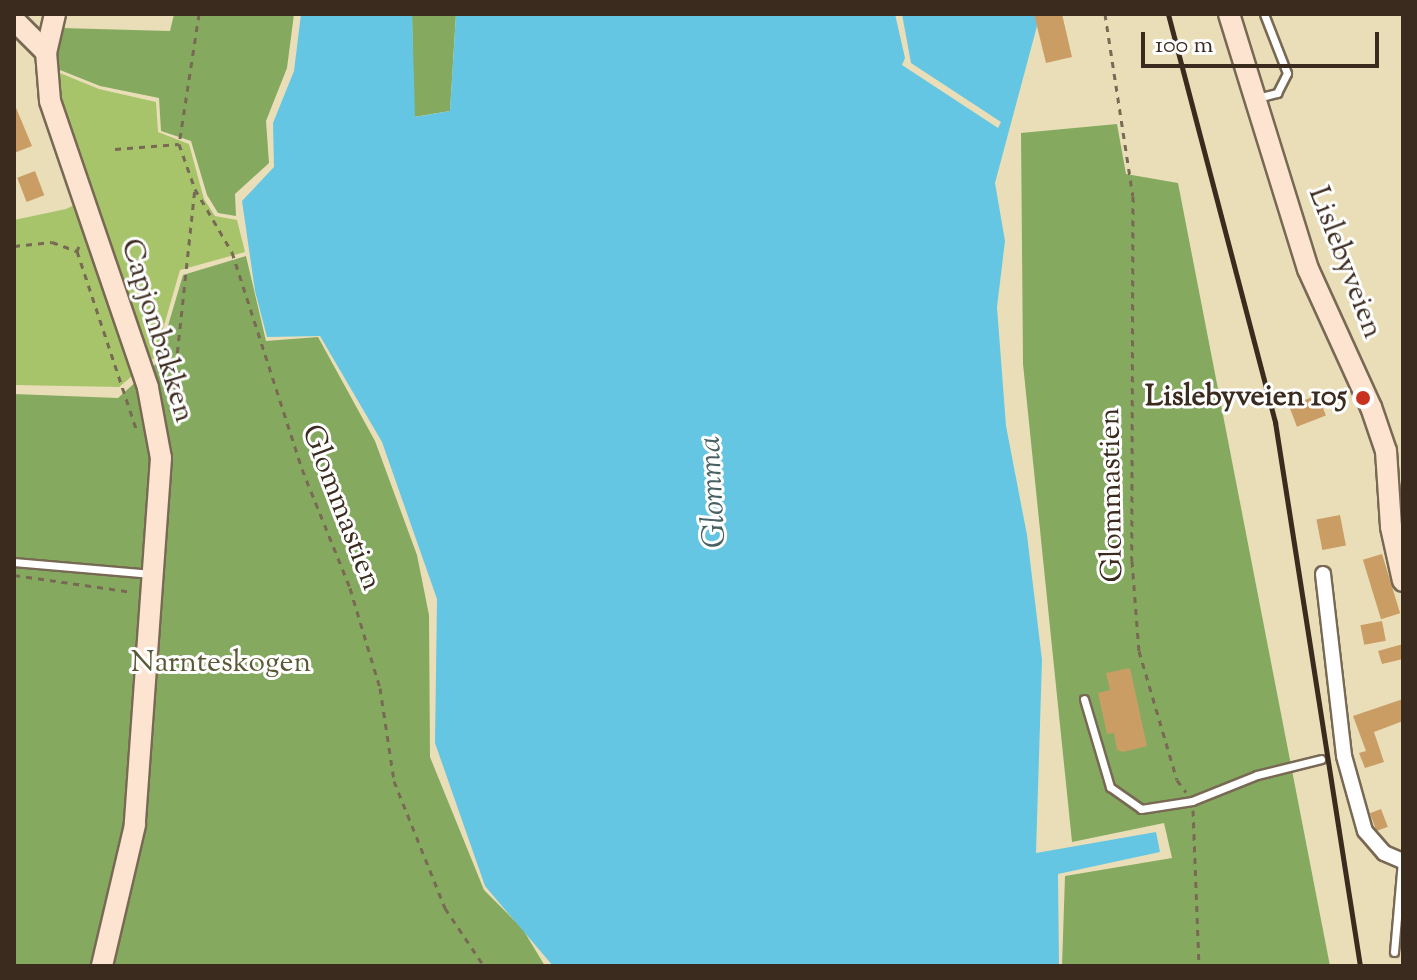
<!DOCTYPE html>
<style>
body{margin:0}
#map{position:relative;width:1417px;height:980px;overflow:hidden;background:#eadeb9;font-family:"Sorts Mill Goudy",serif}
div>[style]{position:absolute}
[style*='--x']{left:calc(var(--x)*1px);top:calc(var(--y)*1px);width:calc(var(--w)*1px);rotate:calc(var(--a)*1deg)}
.green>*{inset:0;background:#a7c46b}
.forest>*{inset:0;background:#85aa5f}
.water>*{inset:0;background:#64c6e2}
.pier>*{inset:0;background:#eadeb9}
.building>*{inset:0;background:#c99d64;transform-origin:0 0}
.path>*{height:3px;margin-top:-1.5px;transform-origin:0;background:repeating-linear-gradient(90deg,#786954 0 6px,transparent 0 12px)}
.roads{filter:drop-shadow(2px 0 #786954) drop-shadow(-2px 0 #786954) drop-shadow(0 2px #786954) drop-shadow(0 -2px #786954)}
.lane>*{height:7px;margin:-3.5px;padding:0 3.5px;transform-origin:3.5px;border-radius:3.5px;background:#fff}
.street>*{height:14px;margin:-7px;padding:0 7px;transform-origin:7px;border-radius:7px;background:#fff}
.secondary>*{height:20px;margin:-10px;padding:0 10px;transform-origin:10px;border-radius:10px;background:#fde4d1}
.rail>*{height:5px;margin:-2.5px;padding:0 2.5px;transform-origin:2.5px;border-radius:2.5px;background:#3b2a1e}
.dots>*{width:22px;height:22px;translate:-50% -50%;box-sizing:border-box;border:4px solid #fff;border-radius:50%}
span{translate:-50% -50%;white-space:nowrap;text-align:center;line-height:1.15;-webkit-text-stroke:6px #fff;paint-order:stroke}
.street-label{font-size:30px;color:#3b2a1e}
.poi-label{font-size:30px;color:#3b2a1e;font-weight:700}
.right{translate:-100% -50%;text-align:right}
.park-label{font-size:30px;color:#5b5835}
.water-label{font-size:32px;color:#496163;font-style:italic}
.frame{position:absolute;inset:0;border:16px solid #3b2a1e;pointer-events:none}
.scale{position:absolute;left:1141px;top:32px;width:238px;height:36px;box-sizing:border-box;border:4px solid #3b2a1e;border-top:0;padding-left:10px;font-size:24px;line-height:28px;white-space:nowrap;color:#3b2a1e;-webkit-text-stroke:6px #fff;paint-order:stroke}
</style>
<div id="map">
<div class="green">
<div style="clip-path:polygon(55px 71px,99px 89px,156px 102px,158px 132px,189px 144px,204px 199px,215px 216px,237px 220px,245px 252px,180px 270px,155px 357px,119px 387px,14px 385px,14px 220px,66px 209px,93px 196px,78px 160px)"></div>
</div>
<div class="forest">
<div style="clip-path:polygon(174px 14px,294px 14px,287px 68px,266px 121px,269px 163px,235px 194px,236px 216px,218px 213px,207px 195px,191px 141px,161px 131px,159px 98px,100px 86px,55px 68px,61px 28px,170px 31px)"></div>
<div style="clip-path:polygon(412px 14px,456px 14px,450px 111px,414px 117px)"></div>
<div style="clip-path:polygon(1117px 124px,1126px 174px,1178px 183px,1330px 966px,1062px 966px,1065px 876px,1172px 858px,1164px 823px,1072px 842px,1023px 364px,1021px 133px)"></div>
<div style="clip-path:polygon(246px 256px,266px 341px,318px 337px,375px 441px,417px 555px,429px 615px,430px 757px,484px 890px,522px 928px,545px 966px,14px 966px,14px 394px,118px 398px,157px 363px,183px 275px)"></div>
</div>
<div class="water">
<div style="clip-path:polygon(301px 14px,412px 14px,415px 117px,450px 111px,456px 14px,1035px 14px,1037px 26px,995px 183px,1005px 241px,997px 307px,1006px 426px,1027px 535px,1042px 660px,1036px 853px,1156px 832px,1160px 852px,1058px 874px,1059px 966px,553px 966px,485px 886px,435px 743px,437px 599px,382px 442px,320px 336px,267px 337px,255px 291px,242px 201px,274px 167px,273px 123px,294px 71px)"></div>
</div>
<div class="pier">
<div style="clip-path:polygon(895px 14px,902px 14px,911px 63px,1001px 122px,998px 128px,902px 65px,905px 58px)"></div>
</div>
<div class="building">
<div style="clip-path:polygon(1034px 14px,1062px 14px,1072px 57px,1046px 63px)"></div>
<div style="clip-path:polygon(14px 103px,32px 146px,14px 153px)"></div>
<div style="left:35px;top:171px;width:26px;height:19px;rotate:69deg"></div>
<div style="left:1318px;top:395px;width:22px;height:31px;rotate:69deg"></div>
<div style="left:1340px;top:515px;width:31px;height:24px;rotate:79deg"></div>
<div style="left:1382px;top:554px;width:62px;height:20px;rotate:73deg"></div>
<div style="left:1382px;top:621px;width:20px;height:22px;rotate:79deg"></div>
<div style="clip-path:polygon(1403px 644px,1403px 659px,1382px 664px,1378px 651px)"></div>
<div style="clip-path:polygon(1130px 668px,1147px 746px,1123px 752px,1117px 750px,1114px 733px,1107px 734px,1098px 693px,1110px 690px,1106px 673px)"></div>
<div style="clip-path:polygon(1403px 699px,1403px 721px,1374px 732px,1384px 762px,1365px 768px,1359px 753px,1366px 751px,1353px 716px)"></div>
<div style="left:1381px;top:809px;width:19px;height:12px;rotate:69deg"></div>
</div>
<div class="path">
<div style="--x:199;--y:14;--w:132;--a:98.7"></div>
<div style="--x:179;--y:144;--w:48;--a:70.4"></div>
<div style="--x:195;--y:189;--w:73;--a:59.6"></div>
<div style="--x:232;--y:252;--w:228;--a:72.1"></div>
<div style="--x:302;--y:469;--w:128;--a:68"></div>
<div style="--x:350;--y:588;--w:104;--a:73.3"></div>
<div style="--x:380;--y:688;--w:94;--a:81.4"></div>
<div style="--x:394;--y:781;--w:137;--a:68.1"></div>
<div style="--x:445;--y:908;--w:70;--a:56.1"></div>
<div style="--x:1105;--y:14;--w:184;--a:81.3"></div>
<div style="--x:1133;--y:196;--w:365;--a:90.2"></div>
<div style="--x:1132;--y:561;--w:90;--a:85.6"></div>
<div style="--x:1139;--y:651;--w:134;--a:73.6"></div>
<div style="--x:1177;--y:780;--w:15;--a:53"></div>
<div style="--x:115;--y:149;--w:64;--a:-4.5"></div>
<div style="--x:14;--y:246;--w:38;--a:-6"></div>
<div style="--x:52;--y:242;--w:27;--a:20"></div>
<div style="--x:77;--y:251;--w:5;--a:-68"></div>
<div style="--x:77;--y:251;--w:187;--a:71.6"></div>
<div style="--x:171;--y:412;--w:224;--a:-83.9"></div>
<div style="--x:14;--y:575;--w:120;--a:8.1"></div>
<div style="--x:1193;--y:810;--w:156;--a:87.8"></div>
</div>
<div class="roads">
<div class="lane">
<div style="--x:1257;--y:98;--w:21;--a:-14"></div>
<div style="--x:1277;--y:93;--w:22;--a:-63"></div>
<div style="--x:1287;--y:73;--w:63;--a:-111.3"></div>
<div style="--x:14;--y:562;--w:138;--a:5"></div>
<div style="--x:1084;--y:699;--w:92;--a:73.5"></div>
<div style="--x:1110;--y:787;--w:38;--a:35"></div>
<div style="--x:1141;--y:809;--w:52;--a:-8.9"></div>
<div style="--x:1192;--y:801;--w:70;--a:-21.8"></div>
<div style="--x:1257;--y:775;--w:66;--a:-14"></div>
<div style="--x:1394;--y:952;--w:91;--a:-85"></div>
</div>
<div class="street">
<div style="--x:1323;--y:574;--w:183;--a:83.4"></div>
<div style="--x:1344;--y:756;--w:78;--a:74.4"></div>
<div style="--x:1365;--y:831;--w:29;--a:49"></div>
<div style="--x:1384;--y:853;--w:21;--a:23"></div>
</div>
<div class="secondary">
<div style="--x:55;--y:14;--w:39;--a:103"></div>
<div style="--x:46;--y:52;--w:49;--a:85.3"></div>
<div style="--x:50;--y:101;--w:303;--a:71.1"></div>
<div style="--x:148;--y:388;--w:71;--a:79.5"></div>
<div style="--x:161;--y:458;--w:368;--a:94.1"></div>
<div style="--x:135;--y:825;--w:145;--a:103.2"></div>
<div style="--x:1229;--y:14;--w:267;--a:72.8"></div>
<div style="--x:1308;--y:269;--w:152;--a:65.5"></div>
<div style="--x:1371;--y:407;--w:46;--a:71.2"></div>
<div style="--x:1386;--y:451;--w:76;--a:86.2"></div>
<div style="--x:1391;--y:527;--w:55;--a:77.5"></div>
<div style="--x:14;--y:20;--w:45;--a:45"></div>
</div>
</div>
<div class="rail">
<div style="--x:1168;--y:14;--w:422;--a:75.3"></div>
<div style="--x:1275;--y:422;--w:551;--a:81.12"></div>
</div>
<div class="dots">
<div style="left:1363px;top:398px;background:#c8321e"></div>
</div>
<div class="street-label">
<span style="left:1344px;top:263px;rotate:69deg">Lislebyveien</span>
<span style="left:156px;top:331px;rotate:73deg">Capjonbakken</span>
<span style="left:1113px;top:495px;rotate:-91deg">Glommastien</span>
<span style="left:340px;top:508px;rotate:69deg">Glommastien</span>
</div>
<div class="poi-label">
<span class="right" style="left:1347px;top:398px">Lislebyveien 105</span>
</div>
<div class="park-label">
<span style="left:221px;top:664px">Narnteskogen</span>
</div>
<div class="water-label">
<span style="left:714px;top:492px;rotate:-93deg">Glomma</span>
</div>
<div class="frame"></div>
<div class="scale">100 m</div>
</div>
